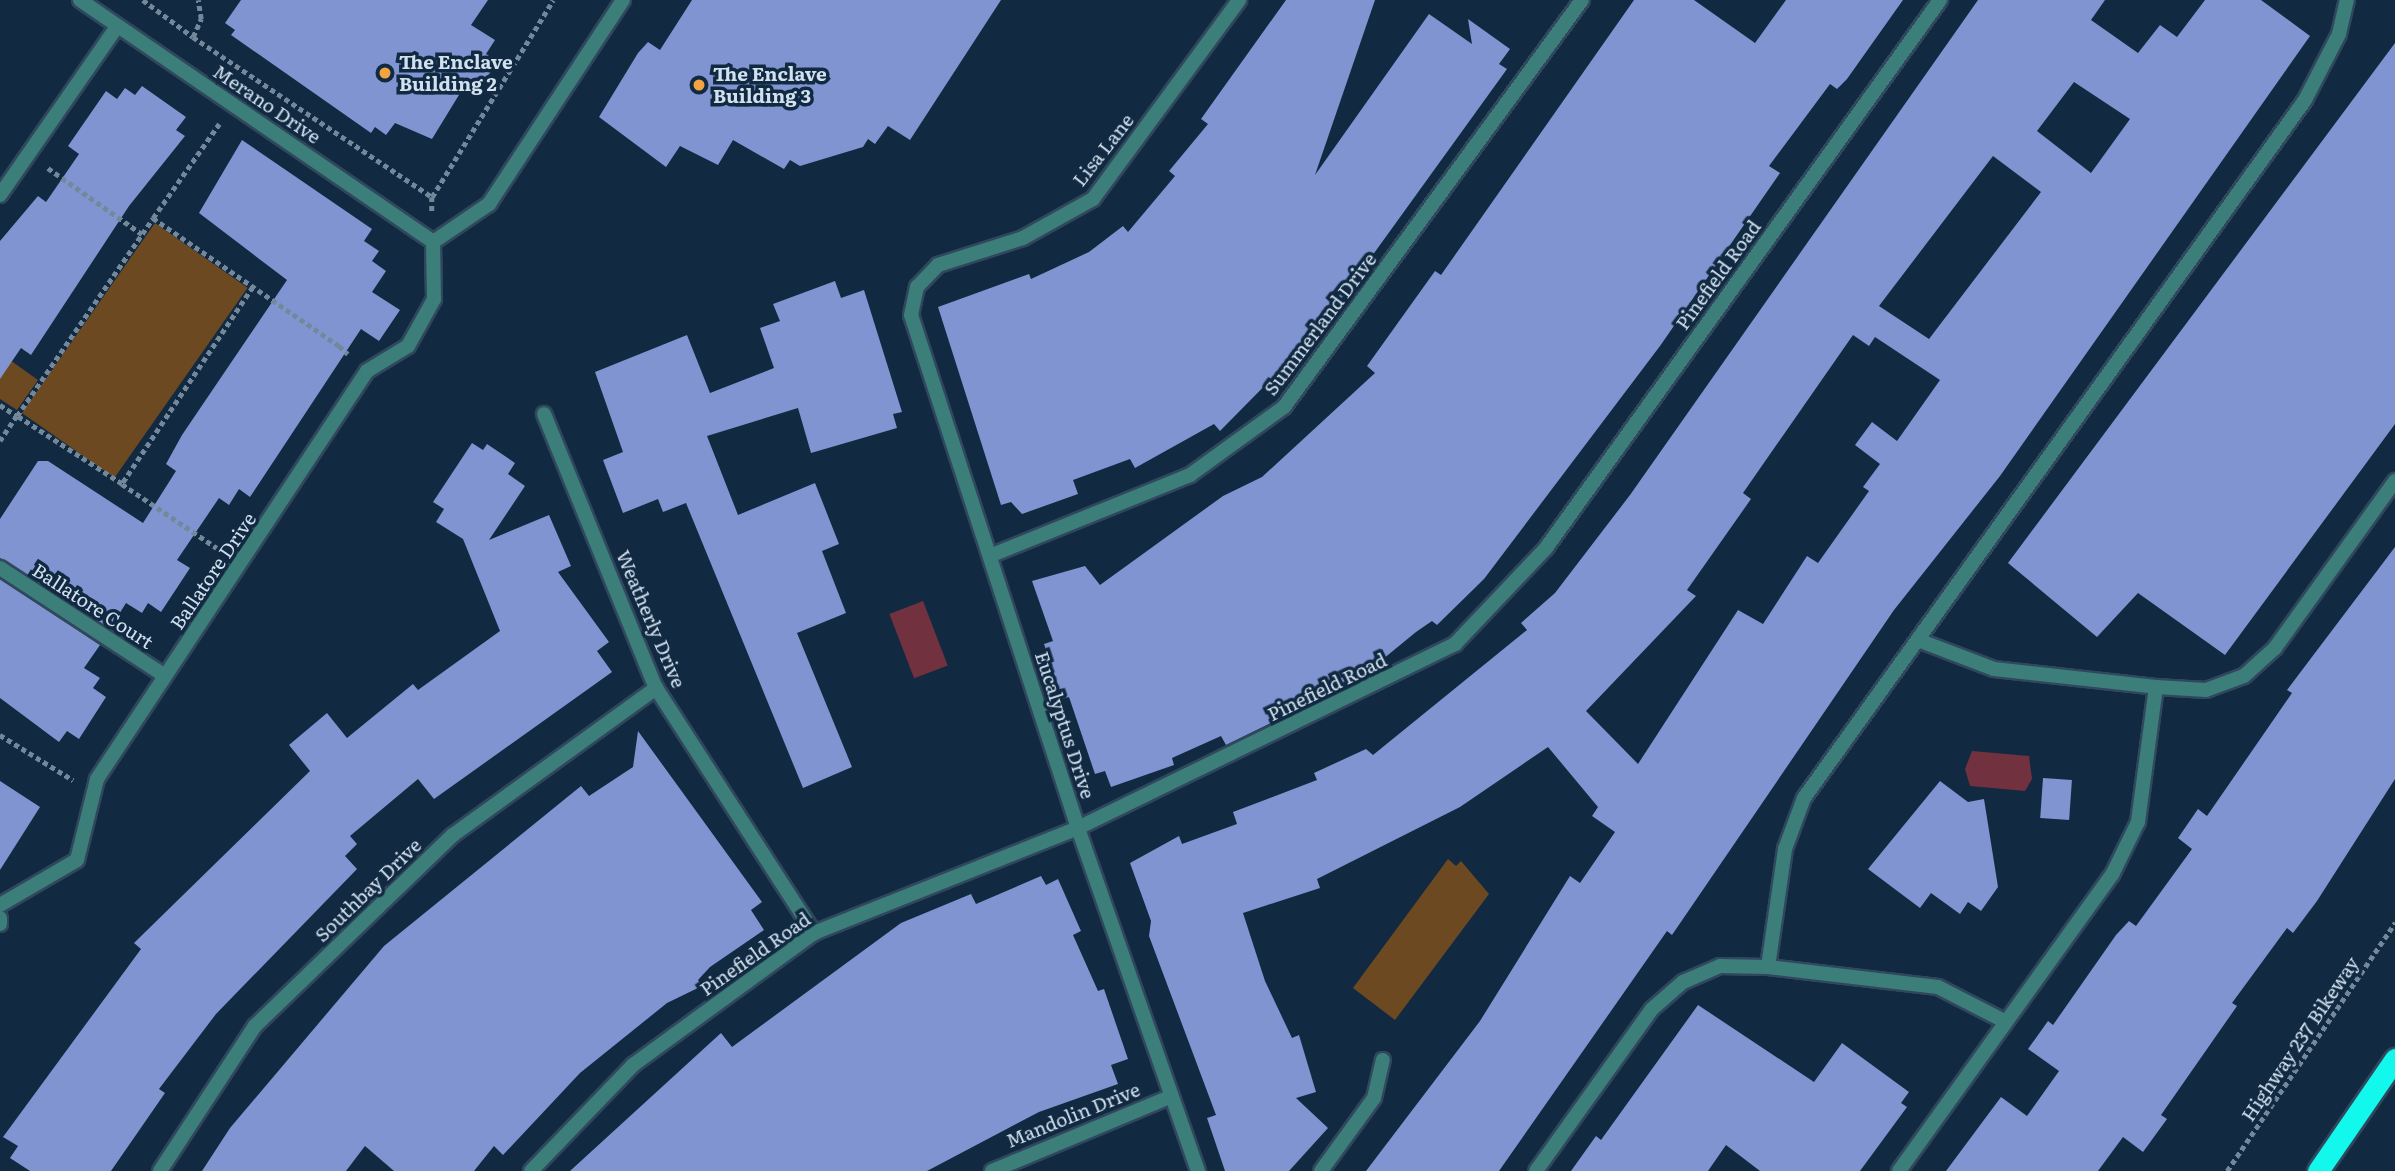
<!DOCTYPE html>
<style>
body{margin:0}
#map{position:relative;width:2395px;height:1171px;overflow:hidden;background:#112a41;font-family:Literata,serif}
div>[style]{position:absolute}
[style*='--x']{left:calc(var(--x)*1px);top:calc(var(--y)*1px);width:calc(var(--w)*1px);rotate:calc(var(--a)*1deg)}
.green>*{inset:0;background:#6c4921;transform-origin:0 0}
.water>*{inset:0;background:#71313f;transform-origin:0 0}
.building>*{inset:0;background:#7f94d0;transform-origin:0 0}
.path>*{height:4.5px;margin-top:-2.25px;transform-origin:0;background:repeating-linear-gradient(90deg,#74889b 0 5px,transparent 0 8.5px)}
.roads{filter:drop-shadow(2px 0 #30475d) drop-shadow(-2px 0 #30475d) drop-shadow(0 2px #30475d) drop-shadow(0 -2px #30475d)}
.service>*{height:14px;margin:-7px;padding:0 7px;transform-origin:7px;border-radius:7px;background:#3c7e79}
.motorway>*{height:21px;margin:-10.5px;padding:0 10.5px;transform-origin:10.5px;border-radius:10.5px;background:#13f8ec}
.dots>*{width:19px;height:19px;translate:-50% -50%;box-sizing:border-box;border:4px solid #112a41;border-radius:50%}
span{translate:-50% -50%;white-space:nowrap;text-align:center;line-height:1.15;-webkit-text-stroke:7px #112a41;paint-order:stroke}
.poi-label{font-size:19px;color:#d2e1f0;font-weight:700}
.left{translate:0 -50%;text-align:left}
.street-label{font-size:19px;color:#d2e1f0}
</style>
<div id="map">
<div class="green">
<div style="left:155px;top:223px;width:113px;height:232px;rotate:35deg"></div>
<div style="clip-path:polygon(0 353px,38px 380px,17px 410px,0 399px)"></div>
<div style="clip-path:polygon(1448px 859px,1456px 866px,1461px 861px,1489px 894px,1395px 1020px,1353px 988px)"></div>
</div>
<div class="water">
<div style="left:923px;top:601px;width:69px;height:36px;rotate:69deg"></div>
<div style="clip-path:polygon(1972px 751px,2029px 756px,2032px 779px,2025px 791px,1970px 786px,1965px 769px)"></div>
</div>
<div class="building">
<div style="clip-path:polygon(241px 0,488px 0,471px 25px,495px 40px,486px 54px,499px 62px,471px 96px,462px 90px,432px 139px,395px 123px,386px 135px,375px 127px,371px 133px,231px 35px,235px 30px,225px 23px)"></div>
<div style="clip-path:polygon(692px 0,1001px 0,910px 140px,888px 126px,875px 144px,868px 139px,863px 147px,800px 166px,790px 160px,784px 169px,733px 140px,718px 165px,680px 146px,666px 167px,599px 117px,638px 53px,648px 42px,660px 50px)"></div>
<div style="clip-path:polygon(1286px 0,1375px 0,1315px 175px,1429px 14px,1472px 44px,1468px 19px,1510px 49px,1499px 64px,1507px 69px,1289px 371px,1283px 367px,1220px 431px,1214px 424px,1135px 468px,1130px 459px,1073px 480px,1078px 494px,1022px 514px,1011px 502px,1001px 505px,938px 307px,1029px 274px,1031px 279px,1089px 252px,1123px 226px,1128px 232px,1175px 176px,1169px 171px,1208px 124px,1201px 119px)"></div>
<div style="clip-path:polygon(1634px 0,1694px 0,1755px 43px,1786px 0,1903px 0,1847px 79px,1837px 89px,1830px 84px,1769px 166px,1780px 173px,1660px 346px,1484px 579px,1437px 625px,1432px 621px,1416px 632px,1355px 682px,1226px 745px,1221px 736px,1172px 758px,1174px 765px,1111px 787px,1105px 771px,1095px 774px,1069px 697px,1062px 699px,1044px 644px,1053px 641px,1032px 581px,1085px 566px,1100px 585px,1223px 496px,1262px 477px,1375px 373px,1367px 366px,1435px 271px,1441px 275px)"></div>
<div style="clip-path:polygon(evenodd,1978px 0,2105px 0,2091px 20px,2138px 53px,2160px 25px,2177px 37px,2205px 0,2261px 0,2310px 36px,2000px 476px,1894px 610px,1672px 935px,1667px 931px,1499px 1171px,1366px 1171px,1480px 1021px,1570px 876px,1580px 883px,1615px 832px,1592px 816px,1598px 807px,1548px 747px,1460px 807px,1317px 879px,1320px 888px,1243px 913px,1265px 981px,1292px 1038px,1299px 1035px,1316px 1092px,1296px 1098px,1328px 1128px,1289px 1171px,1225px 1171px,1207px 1118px,1216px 1115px,1149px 936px,1151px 921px,1130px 863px,1179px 836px,1182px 844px,1237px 824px,1233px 812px,1317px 780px,1314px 773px,1366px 749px,1373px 755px,1527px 630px,1521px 623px,1555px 593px,1630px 495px,1978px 0,2074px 82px,2130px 119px,2091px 173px,2037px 131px,2074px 82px,1978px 0,1993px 156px,2041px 192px,1929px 339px,1879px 306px,1993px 156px,1978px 0,1853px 335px,1869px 346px,1875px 337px,1940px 380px,1897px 441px,1872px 422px,1855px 445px,1880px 464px,1863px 487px,1869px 491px,1818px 563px,1807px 556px,1763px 624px,1738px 610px,1638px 764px,1586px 711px,1696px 596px,1687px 590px,1751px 499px,1743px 493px,1853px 335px)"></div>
<div style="clip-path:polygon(2395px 43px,2395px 424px,2225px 655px,2138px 593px,2097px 637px,2008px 563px)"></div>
<div style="clip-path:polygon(142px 86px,186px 117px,176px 130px,185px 136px,129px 206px,31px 355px,21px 348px,0 379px,0 241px,38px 196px,46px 202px,79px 154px,68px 146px,106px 91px,117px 99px,125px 88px,135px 95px)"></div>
<div style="clip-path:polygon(242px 140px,372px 229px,364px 241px,379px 251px,372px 261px,386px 271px,372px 292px,400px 310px,379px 341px,361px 329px,250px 497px,239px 489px,229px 505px,219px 498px,177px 560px,190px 568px,161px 612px,148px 603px,142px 613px,126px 603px,110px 629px,0 558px,0 519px,38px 461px,48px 461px,143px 523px,176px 471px,166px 464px,182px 435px,287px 280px,199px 213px)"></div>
<div style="clip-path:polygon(835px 281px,841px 298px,864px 290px,902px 412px,893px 414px,897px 428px,811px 453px,798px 408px,707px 436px,738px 515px,815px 483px,839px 544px,822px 551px,846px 613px,797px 633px,852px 767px,803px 788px,686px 503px,663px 512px,658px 499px,623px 513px,603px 460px,623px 452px,595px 372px,687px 335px,710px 393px,774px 368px,760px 328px,780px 321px,773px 304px)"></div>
<div style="clip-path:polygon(472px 443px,483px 450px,487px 444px,515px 463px,508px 474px,525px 486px,489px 540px,549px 515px,571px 566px,558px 572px,609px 642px,597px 651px,612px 672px,434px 799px,418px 779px,350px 836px,357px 844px,345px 856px,357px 869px,216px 1014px,159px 1089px,165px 1093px,111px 1171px,30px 1171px,10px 1158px,18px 1146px,3px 1137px,141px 949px,134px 943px,310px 771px,289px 745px,327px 713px,347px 738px,413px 684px,418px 690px,500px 631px,463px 539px,436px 522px,444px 509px,433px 502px)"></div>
<div style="clip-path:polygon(2395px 547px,2395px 779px,2317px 901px,2293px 933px,2287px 928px,2232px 1003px,2237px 1006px,2161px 1115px,2167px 1119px,2143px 1152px,2123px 1137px,2098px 1171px,1946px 1171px,2001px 1097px,2027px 1116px,2059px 1071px,2028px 1049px,2048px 1021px,2053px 1025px,2116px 935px,2129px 921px,2136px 926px,2192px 849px,2178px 838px,2198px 809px,2207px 816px,2292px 693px,2287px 690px)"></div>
<div style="clip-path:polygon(0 579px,100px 645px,84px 668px,100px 678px,93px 688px,106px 697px,79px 739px,67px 731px,59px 742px,0 698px)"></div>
<div style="clip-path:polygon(638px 731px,762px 902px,751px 910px,764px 930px,710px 967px,698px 980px,702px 986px,667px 1003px,580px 1073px,503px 1155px,494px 1146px,474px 1171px,394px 1171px,365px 1146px,346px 1171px,202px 1171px,230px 1128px,384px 946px,581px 786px,589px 796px,633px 767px)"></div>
<div style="left:2043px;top:778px;width:29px;height:40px;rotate:4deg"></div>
<div style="clip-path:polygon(0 781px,40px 807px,0 870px)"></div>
<div style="clip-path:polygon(1940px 781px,1968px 802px,1984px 799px,1998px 887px,1981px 911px,1968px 902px,1960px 914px,1931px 893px,1920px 908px,1868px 869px)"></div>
<div style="clip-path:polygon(1041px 876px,1046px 885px,1058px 879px,1081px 931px,1073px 935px,1098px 991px,1104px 989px,1128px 1059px,1111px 1065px,1118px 1084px,1039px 1112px,927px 1171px,570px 1171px,721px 1033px,732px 1047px,901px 923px,971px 894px,976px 904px)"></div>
<div style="clip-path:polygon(1698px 1005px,1814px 1082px,1842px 1043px,1909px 1092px,1901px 1103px,1907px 1107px,1860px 1171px,1760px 1171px,1726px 1145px,1708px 1171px,1571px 1171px,1596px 1136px,1601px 1140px)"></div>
</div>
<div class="path">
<div style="--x:143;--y:0;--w:62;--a:36.5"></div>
<div style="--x:193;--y:37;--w:20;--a:-66"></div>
<div style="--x:201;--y:19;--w:19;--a:-99"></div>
<div style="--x:193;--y:37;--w:288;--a:33.8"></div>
<div style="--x:432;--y:197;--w:16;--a:90"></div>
<div style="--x:48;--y:168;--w:115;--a:35.1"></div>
<div style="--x:432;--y:197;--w:231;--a:-58.4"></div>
<div style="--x:153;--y:218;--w:115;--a:-54.9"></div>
<div style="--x:253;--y:287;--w:237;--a:123.6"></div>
<div style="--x:122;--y:484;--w:125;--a:-147.1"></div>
<div style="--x:17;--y:416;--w:240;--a:-55.5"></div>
<div style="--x:153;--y:218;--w:226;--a:34.5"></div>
<div style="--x:339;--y:346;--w:12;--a:42"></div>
<div style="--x:0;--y:405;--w:20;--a:33"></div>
<div style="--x:17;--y:416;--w:30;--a:124"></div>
<div style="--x:122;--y:484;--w:118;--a:34"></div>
<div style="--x:0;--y:735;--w:86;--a:31.7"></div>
<div style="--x:2227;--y:1171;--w:300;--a:-55.9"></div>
</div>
<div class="roads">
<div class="service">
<div style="--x:80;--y:0;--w:428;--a:34.4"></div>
<div style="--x:0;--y:195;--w:203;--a:-55.2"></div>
<div style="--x:433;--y:242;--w:68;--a:-34.2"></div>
<div style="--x:489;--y:204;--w:244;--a:-56.7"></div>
<div style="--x:544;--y:414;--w:296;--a:67.8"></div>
<div style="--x:656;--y:688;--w:292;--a:57.2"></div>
<div style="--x:992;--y:555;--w:214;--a:-22"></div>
<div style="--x:1190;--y:475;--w:116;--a:-35.9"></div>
<div style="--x:1284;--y:407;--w:504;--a:-53.79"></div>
<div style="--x:0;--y:568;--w:197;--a:33.2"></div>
<div style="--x:1918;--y:640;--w:81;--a:20.9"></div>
<div style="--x:1994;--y:669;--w:163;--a:6.3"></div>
<div style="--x:0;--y:905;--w:89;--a:-30.3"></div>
<div style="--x:77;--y:860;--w:83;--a:-76.1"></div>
<div style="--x:97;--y:779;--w:489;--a:-56.5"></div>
<div style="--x:367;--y:371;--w:48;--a:-31.4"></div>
<div style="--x:408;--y:346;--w:54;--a:-61"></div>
<div style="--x:434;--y:299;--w:57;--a:-91"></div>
<div style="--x:0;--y:918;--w:6;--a:90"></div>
<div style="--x:1768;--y:967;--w:171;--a:6.7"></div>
<div style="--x:1938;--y:987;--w:76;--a:27.2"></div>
<div style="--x:160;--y:1171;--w:173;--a:-56.8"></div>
<div style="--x:255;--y:1026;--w:275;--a:-44"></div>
<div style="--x:453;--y:835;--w:251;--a:-35.9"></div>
<div style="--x:531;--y:1171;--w:147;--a:-46.1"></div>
<div style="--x:633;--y:1065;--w:224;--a:-36.1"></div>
<div style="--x:814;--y:933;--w:284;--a:-21.7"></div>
<div style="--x:1078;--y:828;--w:420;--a:-26"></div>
<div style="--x:1455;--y:644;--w:132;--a:-46.5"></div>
<div style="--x:1546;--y:548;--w:675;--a:-54.28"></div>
<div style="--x:992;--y:1171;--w:193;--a:-22.6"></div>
<div style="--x:1198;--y:1171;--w:363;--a:-109.3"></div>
<div style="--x:1078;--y:828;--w:539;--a:-108.03"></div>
<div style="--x:911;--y:315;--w:29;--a:-78"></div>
<div style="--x:917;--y:287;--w:30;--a:-46"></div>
<div style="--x:938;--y:265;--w:89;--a:-17.6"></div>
<div style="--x:1023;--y:238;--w:80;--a:-29.1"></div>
<div style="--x:1093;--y:199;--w:247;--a:-53.7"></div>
<div style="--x:1321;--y:1171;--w:90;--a:-54"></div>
<div style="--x:1374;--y:1098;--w:39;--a:-77"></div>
<div style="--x:1536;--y:1171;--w:199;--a:-54.4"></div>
<div style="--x:1652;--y:1009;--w:41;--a:-41.1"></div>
<div style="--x:1683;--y:982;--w:40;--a:-23.4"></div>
<div style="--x:1720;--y:966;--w:48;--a:1.2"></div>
<div style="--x:1768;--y:967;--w:119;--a:-81.8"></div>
<div style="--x:1785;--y:849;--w:54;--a:-69.6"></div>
<div style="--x:1804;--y:798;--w:859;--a:-54.33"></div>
<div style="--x:2305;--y:100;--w:74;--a:-62.7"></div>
<div style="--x:2339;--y:34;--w:35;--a:-77"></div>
<div style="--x:1899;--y:1171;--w:365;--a:-54.3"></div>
<div style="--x:2112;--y:875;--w:59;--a:-63.9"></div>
<div style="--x:2138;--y:822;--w:136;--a:-82.4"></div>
<div style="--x:2156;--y:687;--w:50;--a:3.4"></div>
<div style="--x:2206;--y:690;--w:40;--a:-20.2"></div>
<div style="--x:2244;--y:676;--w:42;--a:-42.1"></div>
<div style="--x:2275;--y:648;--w:206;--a:-54.3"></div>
</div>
<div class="motorway">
<div style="--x:2318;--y:1171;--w:136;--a:-55.5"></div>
</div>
</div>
<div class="dots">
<div style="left:385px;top:73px;background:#f3a442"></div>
<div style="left:699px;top:85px;background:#f3a442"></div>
</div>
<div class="poi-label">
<span class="left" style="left:399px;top:73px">The Enclave<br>Building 2</span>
<span class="left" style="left:713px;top:85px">The Enclave<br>Building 3</span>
</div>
<div class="street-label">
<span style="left:267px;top:104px;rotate:34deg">Merano Drive</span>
<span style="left:1103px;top:150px;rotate:-52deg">Lisa Lane</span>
<span style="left:1718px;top:275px;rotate:-54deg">Pinefield Road</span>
<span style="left:1320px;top:324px;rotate:-53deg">Summerland Drive</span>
<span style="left:213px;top:571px;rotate:-56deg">Ballatore Drive</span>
<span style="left:93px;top:606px;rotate:33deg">Ballatore Court</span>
<span style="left:651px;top:619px;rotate:67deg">Weatherly Drive</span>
<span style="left:1327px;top:687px;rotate:-26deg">Pinefield Road</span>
<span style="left:1065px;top:725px;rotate:72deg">Eucalyptus Drive</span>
<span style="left:368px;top:890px;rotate:-44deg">Southbay Drive</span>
<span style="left:755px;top:954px;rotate:-35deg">Pinefield Road</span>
<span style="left:2300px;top:1039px;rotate:-56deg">Highway 237 Bikeway</span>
<span style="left:1073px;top:1115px;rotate:-22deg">Mandolin Drive</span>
</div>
</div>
